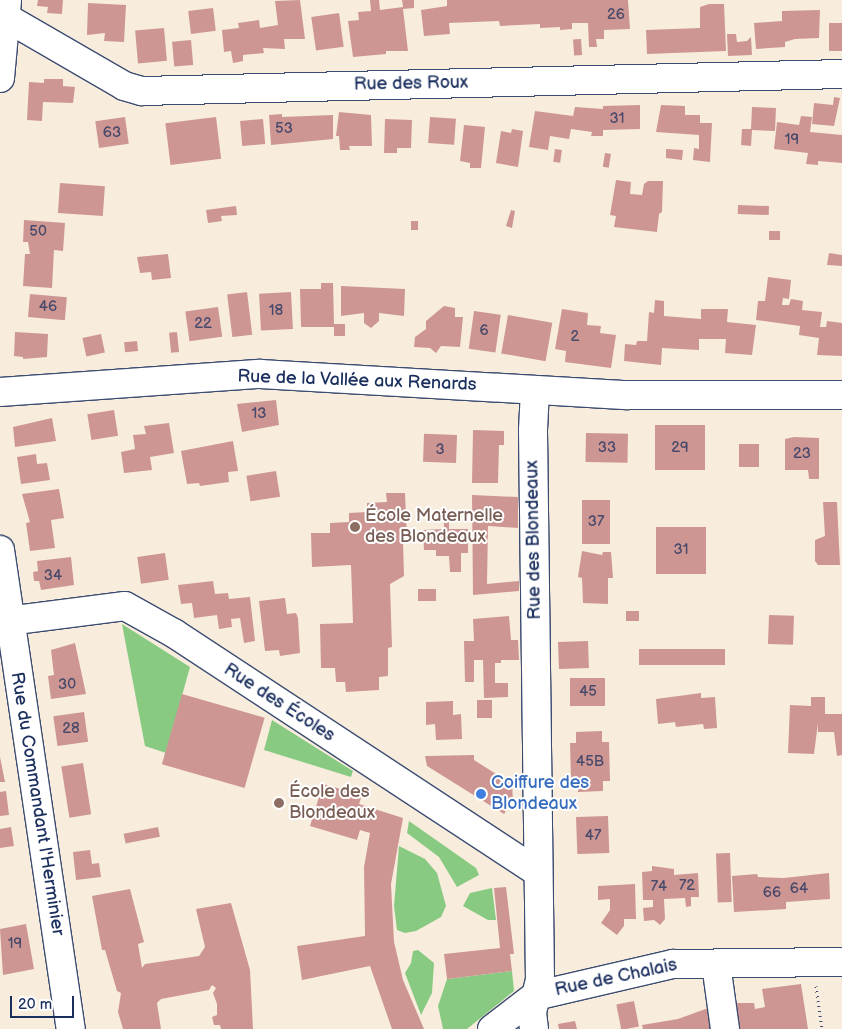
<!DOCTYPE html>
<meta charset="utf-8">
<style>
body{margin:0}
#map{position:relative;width:842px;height:1029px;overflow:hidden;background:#f8eddd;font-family:"Balsamiq Sans",sans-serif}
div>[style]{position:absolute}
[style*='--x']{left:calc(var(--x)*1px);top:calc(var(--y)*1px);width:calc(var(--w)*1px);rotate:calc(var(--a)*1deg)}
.green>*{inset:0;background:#89ca82}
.building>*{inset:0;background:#ce9692;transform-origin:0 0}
.path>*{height:3px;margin-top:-1.5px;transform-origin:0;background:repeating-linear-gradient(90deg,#3c4c71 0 1px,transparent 0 5px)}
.roads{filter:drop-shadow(1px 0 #3c4c71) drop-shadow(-1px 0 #3c4c71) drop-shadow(0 1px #3c4c71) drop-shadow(0 -1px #3c4c71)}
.minor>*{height:28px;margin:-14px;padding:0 14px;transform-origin:14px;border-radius:14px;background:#fff}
.dots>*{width:14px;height:14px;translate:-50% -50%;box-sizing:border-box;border:2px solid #fff;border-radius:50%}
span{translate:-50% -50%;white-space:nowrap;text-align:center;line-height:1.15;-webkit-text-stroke:4px #fff;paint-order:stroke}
.number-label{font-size:15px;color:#48496b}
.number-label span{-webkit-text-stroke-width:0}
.street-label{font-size:18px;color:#1b2f5e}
.education-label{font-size:18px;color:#785e54}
.left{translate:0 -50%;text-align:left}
.shop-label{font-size:18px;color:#366cbe}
.scale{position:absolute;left:10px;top:996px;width:64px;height:22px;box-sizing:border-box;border:2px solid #1b2f5e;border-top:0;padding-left:6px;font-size:15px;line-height:18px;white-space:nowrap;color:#1b2f5e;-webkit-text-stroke:4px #fff;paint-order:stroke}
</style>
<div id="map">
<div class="green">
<div style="clip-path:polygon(122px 624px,190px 667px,166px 753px,145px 746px)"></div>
<div style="clip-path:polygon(272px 720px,353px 771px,351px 777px,264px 750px)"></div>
<div style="clip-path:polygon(409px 821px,476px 868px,479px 875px,457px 887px,439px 857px,407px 833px)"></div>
<div style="clip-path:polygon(399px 846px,425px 859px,437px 873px,446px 906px,441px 917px,416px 931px,405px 933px,397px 930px,394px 906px)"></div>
<div style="clip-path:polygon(492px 888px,496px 920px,488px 920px,463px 906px,470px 893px)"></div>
<div style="clip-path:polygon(418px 950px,434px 963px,432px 993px,421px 1015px,405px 973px,411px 963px,413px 951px)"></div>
<div style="clip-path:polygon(512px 971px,514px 991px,467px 1029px,443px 1029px,438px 1006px,447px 979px)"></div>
</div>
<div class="building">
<div style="clip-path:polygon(38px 0,63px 0,62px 14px,47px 13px,48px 7px,37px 6px)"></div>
<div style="clip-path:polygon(300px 0,305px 39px,284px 39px,285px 49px,263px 48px,264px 53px,243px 55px,243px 61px,233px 63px,231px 51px,224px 52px,222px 30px,239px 28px,238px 23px,259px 20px,260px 28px,278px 25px,275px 1px)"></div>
<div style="clip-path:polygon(370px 0,379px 0,380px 10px,403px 7px,402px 0,414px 0,414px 8px,403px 9px,408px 51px,386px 51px,386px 54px,353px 57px,348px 21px,359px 20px,358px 12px,371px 11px)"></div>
<div style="clip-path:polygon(447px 0,628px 0,630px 29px,604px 30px,604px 39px,596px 39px,597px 47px,589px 47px,588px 23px,572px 23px,572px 29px,560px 30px,560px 27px,540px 28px,540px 24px,500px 26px,499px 21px,449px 23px,450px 34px,424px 36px,421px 10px,447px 6px)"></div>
<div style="clip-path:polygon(88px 3px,126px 5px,124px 42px,104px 41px,105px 33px,87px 35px)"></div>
<div style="clip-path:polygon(709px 4px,724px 4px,726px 51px,647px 54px,646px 30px,700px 28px,700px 7px)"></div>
<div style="left:213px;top:8px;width:23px;height:25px;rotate:83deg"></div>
<div style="clip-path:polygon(820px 10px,819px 38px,795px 39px,785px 42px,785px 47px,756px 49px,754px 23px,782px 21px,782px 11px)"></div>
<div style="left:339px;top:13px;width:34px;height:28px;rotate:82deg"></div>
<div style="left:829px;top:23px;width:13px;height:28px"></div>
<div style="left:164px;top:28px;width:33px;height:29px;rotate:85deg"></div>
<div style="clip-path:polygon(727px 34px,736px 34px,737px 42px,747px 41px,751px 37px,752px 55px,728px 56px)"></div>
<div style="left:581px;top:39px;width:16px;height:8px;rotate:86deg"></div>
<div style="left:191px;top:40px;width:25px;height:19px;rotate:85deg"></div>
<div style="clip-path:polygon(44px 79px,63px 79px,63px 86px,75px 87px,73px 103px,43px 102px,42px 121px,27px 120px,29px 82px,44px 83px)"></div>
<div style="clip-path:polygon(834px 97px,840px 98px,834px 126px,812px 124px,814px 103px,833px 105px)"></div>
<div style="clip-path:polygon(640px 105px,640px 129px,603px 130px,603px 136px,591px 136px,592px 132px,571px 129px,569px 139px,550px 136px,548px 150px,529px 147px,535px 111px,573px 116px,575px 107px,603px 109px,603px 106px)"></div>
<div style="clip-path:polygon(661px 105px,685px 106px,685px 115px,700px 115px,700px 123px,712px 123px,710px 162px,693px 160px,694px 148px,699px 149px,699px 135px,656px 132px)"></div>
<div style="clip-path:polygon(752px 107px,776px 108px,775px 131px,752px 130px,751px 146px,741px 145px,742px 129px,751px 129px)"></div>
<div style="clip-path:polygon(339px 112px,371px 115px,372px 146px,349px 146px,350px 150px,340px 150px,339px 136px,336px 136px)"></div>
<div style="clip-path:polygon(282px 114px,282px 117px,333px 115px,333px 139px,271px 145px,269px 115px)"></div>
<div style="clip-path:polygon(801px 116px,812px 117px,810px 132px,842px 135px,842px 163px,818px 161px,818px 165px,806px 164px,808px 153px,774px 149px,777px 122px,799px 125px)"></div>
<div style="left:125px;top:117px;width:27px;height:30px;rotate:82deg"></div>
<div style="left:216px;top:117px;width:42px;height:51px;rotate:83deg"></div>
<div style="left:430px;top:117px;width:26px;height:26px;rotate:4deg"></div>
<div style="left:263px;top:119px;width:25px;height:23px;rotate:85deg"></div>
<div style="clip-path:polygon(385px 119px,412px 120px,411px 148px,397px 148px,397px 153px,384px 153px)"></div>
<div style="clip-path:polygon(464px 125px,485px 127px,481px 168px,470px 168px,470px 163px,460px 161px)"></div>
<div style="clip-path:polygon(512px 129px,523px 131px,518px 167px,496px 163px,501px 131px,511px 133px)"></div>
<div style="left:555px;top:149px;width:7px;height:13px;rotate:8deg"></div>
<div style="clip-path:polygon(666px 149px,683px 150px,682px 160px,666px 158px)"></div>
<div style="left:605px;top:153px;width:6px;height:14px;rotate:9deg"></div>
<div style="clip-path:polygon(616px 180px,631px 182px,630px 194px,642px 195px,644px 184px,648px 181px,663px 181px,662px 212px,659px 214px,657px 232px,614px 227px,616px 216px,610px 215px)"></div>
<div style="left:60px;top:183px;width:45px;height:30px;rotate:4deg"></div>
<div style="left:738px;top:205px;width:31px;height:9px;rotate:2deg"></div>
<div style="clip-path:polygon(236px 206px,237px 215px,221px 216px,222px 221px,208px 223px,206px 210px)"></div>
<div style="clip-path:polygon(511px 210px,515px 211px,512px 228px,506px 226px)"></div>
<div style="clip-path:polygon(24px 220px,65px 223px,63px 251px,54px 250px,52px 288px,23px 286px,25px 254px,30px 254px,28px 242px,23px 242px)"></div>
<div style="left:411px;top:221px;width:7px;height:9px"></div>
<div style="left:769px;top:231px;width:11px;height:9px"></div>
<div style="clip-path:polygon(829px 253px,842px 255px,842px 266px,827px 265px)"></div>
<div style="clip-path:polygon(168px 254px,171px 278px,152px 280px,151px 272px,140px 273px,137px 257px)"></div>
<div style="clip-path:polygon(768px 277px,791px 280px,789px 299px,783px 298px,782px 305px,789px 305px,791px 299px,803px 301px,802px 310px,822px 312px,820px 327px,826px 327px,827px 321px,842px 323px,842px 356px,817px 355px,819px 338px,799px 335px,800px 326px,756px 320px,758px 301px,765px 301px)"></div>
<div style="clip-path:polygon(321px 283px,333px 283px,334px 324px,345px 324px,345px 336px,334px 336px,334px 327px,301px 327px,300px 289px,321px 289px)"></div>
<div style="clip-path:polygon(341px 286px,405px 289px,404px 316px,379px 313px,379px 321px,371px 328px,364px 323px,364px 313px,341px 316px)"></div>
<div style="left:247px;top:292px;width:43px;height:20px;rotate:83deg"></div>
<div style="left:291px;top:292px;width:37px;height:32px;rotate:87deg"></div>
<div style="left:30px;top:294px;width:37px;height:23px;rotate:5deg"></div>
<div style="clip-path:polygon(655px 300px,664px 301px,664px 316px,701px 319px,701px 309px,728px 309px,727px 322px,756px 325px,752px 355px,725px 353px,726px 339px,699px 339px,699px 350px,662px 348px,661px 365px,624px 361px,625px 344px,636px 345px,637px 341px,647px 341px,649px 312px,654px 313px)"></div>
<div style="clip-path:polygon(444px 306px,455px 308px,455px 317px,463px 317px,460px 347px,441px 346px,436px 353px,430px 348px,414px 347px,415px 337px,426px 329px,426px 321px)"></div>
<div style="left:218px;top:307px;width:30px;height:33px;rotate:82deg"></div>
<div style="clip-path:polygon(562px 309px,588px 313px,587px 325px,601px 326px,600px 333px,616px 335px,611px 368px,565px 362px,566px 351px,555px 349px)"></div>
<div style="left:474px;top:311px;width:27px;height:38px;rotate:8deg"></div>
<div style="left:508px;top:315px;width:45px;height:39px;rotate:10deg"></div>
<div style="clip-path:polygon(15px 332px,48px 334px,47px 357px,23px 359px,23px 357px,14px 356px)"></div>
<div style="left:177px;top:332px;width:20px;height:8px;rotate:84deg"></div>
<div style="left:101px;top:334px;width:19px;height:19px;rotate:78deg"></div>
<div style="left:137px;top:341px;width:10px;height:13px;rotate:84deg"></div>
<div style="clip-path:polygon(276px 400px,279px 425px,242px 432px,237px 404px)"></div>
<div style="left:114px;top:410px;width:26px;height:27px;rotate:81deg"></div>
<div style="clip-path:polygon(52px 418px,56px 441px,15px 447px,13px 427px)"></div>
<div style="clip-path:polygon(169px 423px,174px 453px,150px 457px,152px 470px,124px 473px,121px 452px,135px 449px,133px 435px,146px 434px,144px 426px)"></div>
<div style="left:655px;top:425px;width:50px;height:45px"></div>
<div style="clip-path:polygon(473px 430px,504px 431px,504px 445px,499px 445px,498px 483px,472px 483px)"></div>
<div style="left:586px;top:433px;width:42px;height:29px;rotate:1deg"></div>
<div style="left:457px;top:435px;width:28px;height:33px;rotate:92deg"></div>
<div style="clip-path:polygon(794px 437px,819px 438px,819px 479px,809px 479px,808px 470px,785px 470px,785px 439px)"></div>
<div style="clip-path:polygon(233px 441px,238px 471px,228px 472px,229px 482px,200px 486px,199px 483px,187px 484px,181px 451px)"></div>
<div style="left:739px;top:444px;width:20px;height:23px"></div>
<div style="clip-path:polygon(36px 454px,37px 464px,47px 463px,50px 480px,21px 484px,17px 457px)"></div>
<div style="left:276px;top:471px;width:26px;height:30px;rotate:81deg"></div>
<div style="clip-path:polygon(59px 489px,64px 518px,51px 520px,55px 548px,30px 551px,26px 523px,30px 522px,22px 494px)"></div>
<div style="clip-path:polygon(386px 493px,405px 493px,407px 541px,403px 541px,404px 576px,390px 584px,392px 647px,388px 648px,388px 676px,379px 677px,379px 690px,346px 692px,345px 682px,336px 682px,335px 668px,321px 668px,320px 624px,353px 623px,351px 565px,312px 567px,311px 533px,330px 533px,330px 523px,349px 522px,349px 513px,367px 512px,367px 503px,387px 502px)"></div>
<div style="clip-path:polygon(472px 495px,518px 497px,518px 528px,488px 526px,487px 584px,519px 581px,519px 591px,473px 595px)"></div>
<div style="left:582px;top:500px;width:28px;height:44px"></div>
<div style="clip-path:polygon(823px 502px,837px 502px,840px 565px,818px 565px,815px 561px,815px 540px,825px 536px)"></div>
<div style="clip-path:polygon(449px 522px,449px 529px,468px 529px,468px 553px,461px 553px,461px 572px,450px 572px,449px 556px,436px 556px,436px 550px,424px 550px,423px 530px,444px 529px,444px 523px)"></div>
<div style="left:656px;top:527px;width:50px;height:47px"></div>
<div style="clip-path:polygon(582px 551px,602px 555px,603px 552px,611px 552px,613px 578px,608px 578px,608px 604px,583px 603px,582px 578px,578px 577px)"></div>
<div style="left:165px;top:553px;width:27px;height:28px;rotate:82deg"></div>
<div style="clip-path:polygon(71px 557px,74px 585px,41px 590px,39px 581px,34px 581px,33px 572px,38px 571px,37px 561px)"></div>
<div style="clip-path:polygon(213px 581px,215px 594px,228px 593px,229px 599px,250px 597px,255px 641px,244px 643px,240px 618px,231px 619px,232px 627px,219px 629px,217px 615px,194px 618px,192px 603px,181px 604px,178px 585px)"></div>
<div style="left:418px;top:589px;width:18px;height:12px"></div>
<div style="clip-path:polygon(285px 598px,287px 614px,296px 613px,298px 618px,300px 653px,280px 656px,279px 650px,265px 651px,259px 601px)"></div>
<div style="left:639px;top:611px;width:10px;height:13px;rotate:90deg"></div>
<div style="left:769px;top:615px;width:25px;height:29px;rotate:2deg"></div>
<div style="clip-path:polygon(509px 616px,511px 640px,518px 640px,519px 660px,501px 660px,501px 663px,495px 663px,495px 683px,508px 683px,508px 697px,484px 698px,483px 660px,474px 660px,474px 682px,465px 682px,464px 641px,474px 641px,473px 619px)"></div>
<div style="left:588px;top:641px;width:27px;height:30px;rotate:88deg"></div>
<div style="clip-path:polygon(75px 643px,86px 694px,51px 699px,48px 676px,54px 675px,51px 650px)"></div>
<div style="left:725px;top:649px;width:16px;height:86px;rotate:90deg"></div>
<div style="left:570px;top:678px;width:35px;height:28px"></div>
<div style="clip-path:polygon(701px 693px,701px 698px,715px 697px,717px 728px,704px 729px,703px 724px,676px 727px,675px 722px,658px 724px,656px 699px)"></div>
<div style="left:182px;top:694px;width:86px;height:73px;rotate:16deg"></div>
<div style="clip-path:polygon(811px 697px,825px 697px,825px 714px,842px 714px,842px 755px,837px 756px,834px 732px,818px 732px,818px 723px,814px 754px,788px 753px,790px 705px,811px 706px)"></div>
<div style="left:477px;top:700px;width:15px;height:18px"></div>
<div style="clip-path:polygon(453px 701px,453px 715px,461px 714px,462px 739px,436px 740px,435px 724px,426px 725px,426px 702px)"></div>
<div style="left:84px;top:712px;width:30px;height:31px;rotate:82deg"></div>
<div style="clip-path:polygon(602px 731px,602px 742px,609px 742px,610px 781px,603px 781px,603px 791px,578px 792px,578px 782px,571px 782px,570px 743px,576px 743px,576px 732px)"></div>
<div style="clip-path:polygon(474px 755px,474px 760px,512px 784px,513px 801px,504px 814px,427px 766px,425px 756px)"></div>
<div style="clip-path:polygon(0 757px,5px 782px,0 782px)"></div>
<div style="left:83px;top:763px;width:52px;height:22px;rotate:81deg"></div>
<div style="clip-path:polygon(323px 784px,362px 795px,359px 804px,403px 818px,391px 884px,394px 942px,403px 980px,424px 1029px,392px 1029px,370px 966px,302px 980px,297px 946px,365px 936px,364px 867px,370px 833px,360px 830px,357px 840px,310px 826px)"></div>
<div style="clip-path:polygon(6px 791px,9px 815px,0 816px,0 792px)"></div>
<div style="left:608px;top:816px;width:37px;height:32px;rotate:88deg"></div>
<div style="clip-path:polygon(11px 827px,14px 846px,0 848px,0 829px)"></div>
<div style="left:158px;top:827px;width:10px;height:35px;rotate:79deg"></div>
<div style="clip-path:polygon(90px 850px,92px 864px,99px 863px,101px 877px,76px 880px,73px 852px)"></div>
<div style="left:730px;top:853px;width:49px;height:14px;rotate:88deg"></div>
<div style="clip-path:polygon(652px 866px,674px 869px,674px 875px,698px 873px,699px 897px,691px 897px,691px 906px,686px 907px,685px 898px,664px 899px,665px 919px,660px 925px,654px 920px,644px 921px,643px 908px,653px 907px,653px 900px,643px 900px,642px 872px,652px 871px)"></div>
<div style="clip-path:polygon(829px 873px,830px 899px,786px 902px,786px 909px,734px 912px,732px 876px,757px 874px,758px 877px,784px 878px)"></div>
<div style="clip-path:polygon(635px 884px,636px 919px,624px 919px,624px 926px,617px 935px,601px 923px,610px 910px,610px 899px,598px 900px,598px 886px)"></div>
<div style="clip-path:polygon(506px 887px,514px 954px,510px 954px,512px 971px,447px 979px,444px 954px,500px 948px,494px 888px)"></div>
<div style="clip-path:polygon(130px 889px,144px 942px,138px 944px,142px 968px,145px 964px,199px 956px,205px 947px,196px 909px,231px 903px,250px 970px,253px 1029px,221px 1029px,220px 1025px,214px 1025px,212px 1017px,217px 1015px,217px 1004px,213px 993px,216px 988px,212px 985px,209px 990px,161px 999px,157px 1003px,161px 1029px,123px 1029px,118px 1012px,121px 993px,117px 991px,105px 950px,102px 950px,92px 896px)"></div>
<div style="clip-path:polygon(26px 924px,34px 969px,3px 975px,0 929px)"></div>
<div style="clip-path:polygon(801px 984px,808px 1029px,731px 1029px,727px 1003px,754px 1003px,755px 1009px,765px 1007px,762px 989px)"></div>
<div style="left:634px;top:1001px;width:26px;height:18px;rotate:79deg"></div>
<div style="clip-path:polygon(711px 1007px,714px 1029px,643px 1029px,642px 1025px,678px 1019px)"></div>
<div style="clip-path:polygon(575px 1021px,577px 1029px,559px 1029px,558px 1024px)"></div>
</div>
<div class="path">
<div style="--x:816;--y:986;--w:43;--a:82.1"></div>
</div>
<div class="roads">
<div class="minor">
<div style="--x:0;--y:14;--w:143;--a:30.1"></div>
<div style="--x:124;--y:86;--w:19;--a:16"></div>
<div style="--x:142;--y:91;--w:700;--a:-1.39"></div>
<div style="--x:0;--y:78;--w:77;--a:-84.8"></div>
<div style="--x:0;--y:392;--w:261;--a:-4"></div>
<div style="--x:260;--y:374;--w:368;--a:3.3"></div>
<div style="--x:627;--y:395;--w:215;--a:0"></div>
<div style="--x:0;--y:550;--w:484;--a:81.6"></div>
<div style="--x:0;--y:622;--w:126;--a:-7.3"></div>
<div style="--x:125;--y:606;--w:57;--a:29.2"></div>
<div style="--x:175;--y:634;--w:433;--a:33.3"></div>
<div style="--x:716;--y:964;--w:66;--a:82.1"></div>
<div style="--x:492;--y:1029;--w:54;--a:-37.5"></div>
<div style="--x:535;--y:996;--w:142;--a:-13.1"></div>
<div style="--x:673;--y:964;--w:169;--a:-0.7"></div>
<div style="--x:534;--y:1029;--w:17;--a:-97"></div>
<div style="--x:532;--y:1012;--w:32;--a:-76"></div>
<div style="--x:540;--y:981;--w:551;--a:-90.73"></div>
<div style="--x:533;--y:430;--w:40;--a:-87.1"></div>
</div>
</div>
<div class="dots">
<div style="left:355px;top:527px;background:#8d6e63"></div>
<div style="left:481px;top:794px;background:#3f7fe0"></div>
<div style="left:279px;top:803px;background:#8d6e63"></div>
</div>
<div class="number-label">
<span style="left:616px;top:15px">26</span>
<span style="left:617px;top:119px">31</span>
<span style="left:284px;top:129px">53</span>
<span style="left:112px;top:133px">63</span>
<span style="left:792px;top:140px">19</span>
<span style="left:38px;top:232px">50</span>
<span style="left:48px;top:307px">46</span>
<span style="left:276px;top:311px">18</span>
<span style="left:203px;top:324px">22</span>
<span style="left:484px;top:331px">6</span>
<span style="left:575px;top:337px">2</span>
<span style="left:259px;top:414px">13</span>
<span style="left:607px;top:448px">33</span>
<span style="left:680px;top:448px">29</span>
<span style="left:440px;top:450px">3</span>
<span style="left:802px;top:454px">23</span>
<span style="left:596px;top:522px">37</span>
<span style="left:681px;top:550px">31</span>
<span style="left:53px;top:576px">34</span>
<span style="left:67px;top:685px">30</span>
<span style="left:588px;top:692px">45</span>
<span style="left:71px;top:729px">28</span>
<span style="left:590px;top:762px">45B</span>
<span style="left:593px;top:836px">47</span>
<span style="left:687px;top:886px">72</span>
<span style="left:659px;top:887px">74</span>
<span style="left:799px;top:889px">64</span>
<span style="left:772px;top:893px">66</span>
<span style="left:15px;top:944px">19</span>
</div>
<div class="street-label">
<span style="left:411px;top:84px;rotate:-1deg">Rue des Roux</span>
<span style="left:357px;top:381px;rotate:2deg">Rue de la Vallée aux Renards</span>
<span style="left:534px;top:540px;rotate:-91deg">Rue des Blondeaux</span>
<span style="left:279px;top:703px;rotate:33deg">Rue des Écoles</span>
<span style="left:37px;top:804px;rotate:81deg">Rue du Commandant l'Herminier</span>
<span style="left:616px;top:978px;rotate:-12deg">Rue de Chalais</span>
</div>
<div class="education-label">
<span class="left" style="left:365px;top:527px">École Maternelle<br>des Blondeaux</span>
<span class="left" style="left:289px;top:803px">École des<br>Blondeaux</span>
</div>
<div class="shop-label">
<span class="left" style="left:491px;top:794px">Coiffure des<br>Blondeaux</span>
</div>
<div class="scale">20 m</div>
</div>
